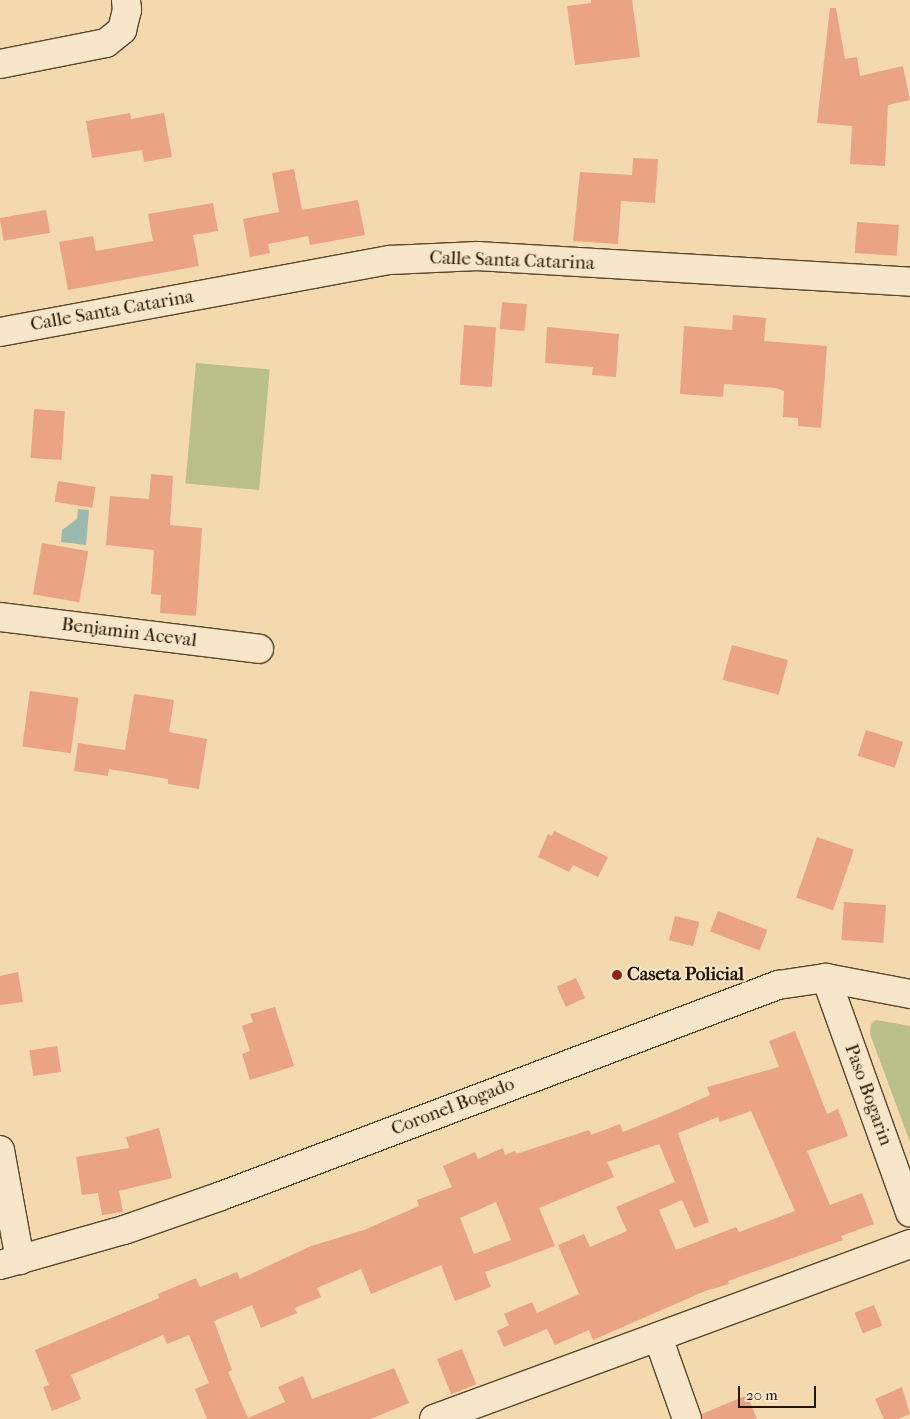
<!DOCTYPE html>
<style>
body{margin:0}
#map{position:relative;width:910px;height:1419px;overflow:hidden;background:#f4d8ae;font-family:"IM FELL French Canon",serif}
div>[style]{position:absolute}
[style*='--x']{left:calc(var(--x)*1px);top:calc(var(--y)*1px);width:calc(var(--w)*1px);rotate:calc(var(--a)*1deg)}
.green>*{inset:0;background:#bbbf8a;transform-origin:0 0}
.water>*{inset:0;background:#9cb9b0}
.building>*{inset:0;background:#eaa484;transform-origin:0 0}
.roads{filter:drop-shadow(1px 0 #59462c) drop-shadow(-1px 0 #59462c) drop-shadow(0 1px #59462c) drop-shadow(0 -1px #59462c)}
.minor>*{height:28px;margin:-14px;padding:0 14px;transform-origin:14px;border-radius:14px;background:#f8e6ca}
.dots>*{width:14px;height:14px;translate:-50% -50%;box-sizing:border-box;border:2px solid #f8e6ca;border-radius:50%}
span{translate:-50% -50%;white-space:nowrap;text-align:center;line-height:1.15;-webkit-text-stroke:4px #f8e6ca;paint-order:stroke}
.street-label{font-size:19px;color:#251500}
.poi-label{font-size:19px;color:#251500;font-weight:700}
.left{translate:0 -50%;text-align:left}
.scale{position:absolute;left:738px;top:1386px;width:78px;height:22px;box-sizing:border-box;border:2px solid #251500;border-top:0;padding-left:6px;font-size:15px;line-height:18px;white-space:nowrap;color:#251500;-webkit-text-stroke:4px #f8e6ca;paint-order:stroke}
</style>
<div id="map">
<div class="green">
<div style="left:196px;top:363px;width:74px;height:121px;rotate:5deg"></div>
<div style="clip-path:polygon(876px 1020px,910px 1026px,910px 1142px,870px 1034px,871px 1024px)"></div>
</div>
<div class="water">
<div style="clip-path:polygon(78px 509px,89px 510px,86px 545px,61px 542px,62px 530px,77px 519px)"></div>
</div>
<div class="building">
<div style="clip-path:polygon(591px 0,632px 0,640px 57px,575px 65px,567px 6px,591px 3px)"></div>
<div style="clip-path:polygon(830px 8px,836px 8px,845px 59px,857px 57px,860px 76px,903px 66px,910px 100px,888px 105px,885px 166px,850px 164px,852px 126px,817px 123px)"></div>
<div style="clip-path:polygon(130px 113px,131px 119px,164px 113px,172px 157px,144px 162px,142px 150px,92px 158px,86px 121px)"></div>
<div style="clip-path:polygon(633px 158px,658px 159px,655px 203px,621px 201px,618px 244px,573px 241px,580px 172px,632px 175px)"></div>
<div style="clip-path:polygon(294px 169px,302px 210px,358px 200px,365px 235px,310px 245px,308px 236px,268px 244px,270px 253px,250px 257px,243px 219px,279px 212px,272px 173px)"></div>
<div style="clip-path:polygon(213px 203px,218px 231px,193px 235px,199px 266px,68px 290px,59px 242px,93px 236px,96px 251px,153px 241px,148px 214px)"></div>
<div style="left:46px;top:210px;width:23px;height:47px;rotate:80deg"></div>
<div style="left:857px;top:222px;width:42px;height:31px;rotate:4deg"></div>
<div style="left:502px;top:302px;width:25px;height:27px;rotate:5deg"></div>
<div style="clip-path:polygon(733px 315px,766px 318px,764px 341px,827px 346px,821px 428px,798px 426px,798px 418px,783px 417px,784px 391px,776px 388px,724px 384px,723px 397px,680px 394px,684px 326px,732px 330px)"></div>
<div style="left:464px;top:325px;width:32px;height:60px;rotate:4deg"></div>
<div style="clip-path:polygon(547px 327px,619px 334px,616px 377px,592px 375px,593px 367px,545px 363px)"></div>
<div style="left:34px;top:409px;width:31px;height:49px;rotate:4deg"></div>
<div style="clip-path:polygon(151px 474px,173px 476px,170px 525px,202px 528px,196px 616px,160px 613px,161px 595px,151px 594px,154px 550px,106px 545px,110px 496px,149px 499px)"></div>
<div style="left:58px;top:481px;width:38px;height:21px;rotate:9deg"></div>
<div style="left:42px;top:543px;width:47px;height:52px;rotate:10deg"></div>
<div style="left:732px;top:645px;width:58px;height:36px;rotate:15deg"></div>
<div style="left:30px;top:691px;width:49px;height:56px;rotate:8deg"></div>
<div style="clip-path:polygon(134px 694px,174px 700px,169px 732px,207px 739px,199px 789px,168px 784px,168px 779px,109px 769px,108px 776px,74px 771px,78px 743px,125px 750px)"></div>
<div style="left:866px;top:730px;width:39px;height:27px;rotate:18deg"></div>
<div style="clip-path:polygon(554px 831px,608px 857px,598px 877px,573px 865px,569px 872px,538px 857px,548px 834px,552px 836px)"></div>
<div style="left:817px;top:837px;width:39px;height:64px;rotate:19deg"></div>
<div style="left:844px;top:902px;width:42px;height:38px;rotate:4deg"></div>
<div style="left:718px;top:911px;width:53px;height:22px;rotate:21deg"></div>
<div style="left:675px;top:916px;width:25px;height:25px;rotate:14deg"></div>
<div style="clip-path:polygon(18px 972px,23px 1002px,0 1005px,0 976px)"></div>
<div style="left:576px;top:978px;width:22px;height:21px;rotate:66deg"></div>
<div style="clip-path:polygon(275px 1007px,294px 1066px,250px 1080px,242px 1054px,250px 1051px,242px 1026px,253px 1022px,250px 1014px)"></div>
<div style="clip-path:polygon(evenodd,795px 1031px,827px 1114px,838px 1109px,848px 1136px,807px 1151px,830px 1205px,862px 1193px,874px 1224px,841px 1236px,843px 1240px,728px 1281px,729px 1284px,705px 1291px,593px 1340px,589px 1330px,555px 1345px,547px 1329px,504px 1347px,497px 1331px,509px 1325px,504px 1314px,532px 1302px,537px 1313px,579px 1294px,558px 1245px,584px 1234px,590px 1247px,627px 1231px,616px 1207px,675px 1182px,659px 1144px,607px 1162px,614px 1177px,539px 1208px,555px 1246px,485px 1272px,491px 1287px,455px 1301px,441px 1265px,371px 1294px,361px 1269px,317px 1288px,321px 1297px,295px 1308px,297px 1313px,261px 1328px,252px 1305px,214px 1321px,232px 1370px,228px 1372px,248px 1418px,285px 1402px,278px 1387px,303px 1376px,312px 1399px,394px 1368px,409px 1403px,371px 1419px,207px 1419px,195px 1389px,209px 1383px,189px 1335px,167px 1344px,163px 1335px,71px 1375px,81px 1399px,52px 1411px,43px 1387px,49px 1385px,35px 1350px,159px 1298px,158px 1294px,196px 1278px,200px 1287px,237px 1272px,240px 1279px,311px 1246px,364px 1230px,419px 1206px,417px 1200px,452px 1187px,443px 1166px,475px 1152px,478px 1159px,503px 1148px,505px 1155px,515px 1151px,516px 1154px,589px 1130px,591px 1135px,620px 1124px,623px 1132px,672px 1112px,710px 1095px,707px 1087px,779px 1067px,769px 1041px,795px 1031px,751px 1111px,795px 1211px,739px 1232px,736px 1227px,676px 1250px,659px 1210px,682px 1200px,694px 1228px,709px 1222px,678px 1133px,718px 1117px,720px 1122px,751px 1111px,795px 1031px,496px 1202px,511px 1240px,474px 1254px,460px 1218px,496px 1202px)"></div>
<div style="left:57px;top:1046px;width:26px;height:28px;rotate:81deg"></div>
<div style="clip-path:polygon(159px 1128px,172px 1178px,119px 1191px,123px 1212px,102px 1215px,98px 1193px,82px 1195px,76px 1157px,129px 1148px,126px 1137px)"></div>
<div style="left:874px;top:1305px;width:22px;height:21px;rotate:68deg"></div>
<div style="left:462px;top:1349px;width:38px;height:27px;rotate:68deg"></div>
<div style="clip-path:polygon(902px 1387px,910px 1414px,898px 1419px,884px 1419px,875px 1399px)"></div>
<div style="clip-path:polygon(747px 1395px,757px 1419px,702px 1419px,702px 1414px)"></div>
</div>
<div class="roads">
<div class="minor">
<div style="--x:0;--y:64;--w:108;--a:-11.2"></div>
<div style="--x:106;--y:43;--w:21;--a:-39"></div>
<div style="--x:122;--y:30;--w:21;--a:-76"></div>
<div style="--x:127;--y:10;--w:10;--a:-96"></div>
<div style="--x:0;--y:332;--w:397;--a:-10.5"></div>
<div style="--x:390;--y:260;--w:88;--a:-2.6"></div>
<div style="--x:478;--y:256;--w:433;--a:3.4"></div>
<div style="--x:0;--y:617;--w:261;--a:7"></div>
<div style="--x:826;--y:978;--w:249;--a:70.3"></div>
<div style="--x:0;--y:1150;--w:112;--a:79.7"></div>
<div style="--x:0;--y:1265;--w:129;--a:-15.8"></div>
<div style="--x:124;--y:1230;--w:103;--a:-19.3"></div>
<div style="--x:221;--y:1196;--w:596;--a:-20.75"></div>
<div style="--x:778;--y:985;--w:49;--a:-8.3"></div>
<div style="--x:826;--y:978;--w:86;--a:10.8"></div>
<div style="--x:658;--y:1337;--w:87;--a:70.5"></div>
<div style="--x:434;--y:1419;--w:507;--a:-20.19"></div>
</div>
</div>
<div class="dots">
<div style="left:617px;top:975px;background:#8f2418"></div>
</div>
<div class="street-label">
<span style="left:512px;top:261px;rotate:2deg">Calle Santa Catarina</span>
<span style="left:112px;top:311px;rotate:-10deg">Calle Santa Catarina</span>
<span style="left:129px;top:633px;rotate:7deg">Benjamin Aceval</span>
<span style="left:868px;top:1095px;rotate:70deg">Paso Bogarin</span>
<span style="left:453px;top:1107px;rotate:-21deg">Coronel Bogado</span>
</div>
<div class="poi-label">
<span class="left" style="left:627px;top:975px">Caseta Policial</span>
</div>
<div class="scale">20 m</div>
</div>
